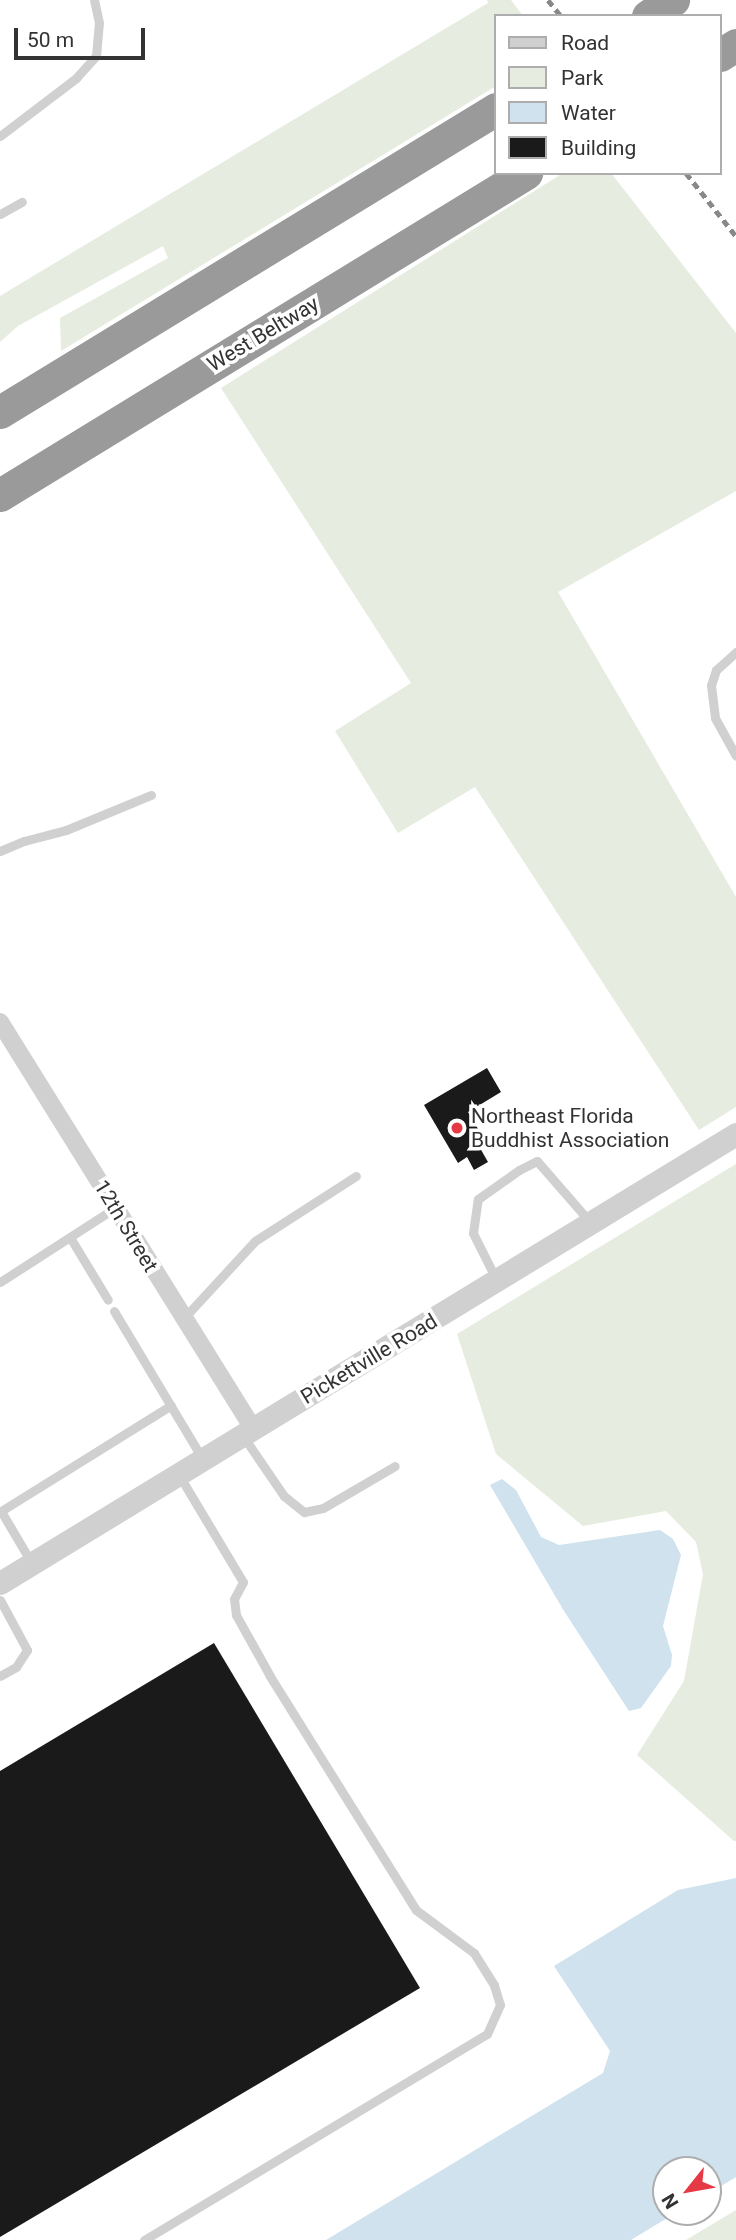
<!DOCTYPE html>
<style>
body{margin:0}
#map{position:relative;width:736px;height:2240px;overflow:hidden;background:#fff;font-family:Roboto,sans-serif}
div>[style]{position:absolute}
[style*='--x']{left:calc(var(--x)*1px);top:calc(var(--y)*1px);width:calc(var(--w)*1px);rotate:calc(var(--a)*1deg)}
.green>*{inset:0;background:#e6ecdf}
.water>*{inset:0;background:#cfe2ee}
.building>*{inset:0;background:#1a1a1a}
.service>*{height:9px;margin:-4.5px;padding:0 4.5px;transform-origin:4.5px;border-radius:4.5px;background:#d0d0d0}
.minor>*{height:18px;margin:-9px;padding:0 9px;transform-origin:9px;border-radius:9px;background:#d0d0d0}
.tertiary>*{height:23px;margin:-11.5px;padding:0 11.5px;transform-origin:11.5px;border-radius:11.5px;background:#d0d0d0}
.motorway>*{height:33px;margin:-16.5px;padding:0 16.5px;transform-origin:16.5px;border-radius:16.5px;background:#9a9a9a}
.rail>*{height:5px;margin-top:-2.5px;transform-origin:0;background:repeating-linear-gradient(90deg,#888 0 7px,transparent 0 12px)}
.dots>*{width:19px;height:19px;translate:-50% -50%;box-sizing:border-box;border:4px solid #fff;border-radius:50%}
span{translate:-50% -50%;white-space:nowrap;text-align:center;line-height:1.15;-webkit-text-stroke:7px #fff;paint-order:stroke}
.street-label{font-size:21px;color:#333}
.poi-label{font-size:21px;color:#333}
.left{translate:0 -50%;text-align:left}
.legend{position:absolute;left:494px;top:14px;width:228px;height:161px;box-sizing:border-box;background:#fff;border:2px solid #adadad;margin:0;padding:9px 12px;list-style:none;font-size:21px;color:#333}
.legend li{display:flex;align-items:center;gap:14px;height:35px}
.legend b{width:35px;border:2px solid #adadad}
.north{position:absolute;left:652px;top:2156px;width:70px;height:70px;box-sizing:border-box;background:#fff;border:2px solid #adadad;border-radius:50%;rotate:239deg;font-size:19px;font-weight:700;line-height:28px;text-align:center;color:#333}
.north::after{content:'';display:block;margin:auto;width:24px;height:32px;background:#e63946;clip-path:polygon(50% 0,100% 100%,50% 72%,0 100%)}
.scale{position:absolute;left:14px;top:28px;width:131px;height:32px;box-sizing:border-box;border:4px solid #333;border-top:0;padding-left:9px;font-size:21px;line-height:24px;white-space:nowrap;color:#333;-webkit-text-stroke:5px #fff;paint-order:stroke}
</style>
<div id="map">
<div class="green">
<div style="clip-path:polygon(487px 0,511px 0,523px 16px,496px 16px,496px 86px,61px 351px,60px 318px,168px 258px,163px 246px,18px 326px,0 342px,0 296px,488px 3px)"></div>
<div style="clip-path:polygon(563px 173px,611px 173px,736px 333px,736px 491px,558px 592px,736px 897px,736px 1107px,699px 1130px,475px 787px,398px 833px,335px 731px,411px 683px,221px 388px)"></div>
<div style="clip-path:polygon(736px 1164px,736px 1841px,734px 1841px,637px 1755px,684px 1681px,703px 1574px,696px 1542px,666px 1511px,583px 1526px,496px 1454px,457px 1334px)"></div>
<div style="clip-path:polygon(736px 2210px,736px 2240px,686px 2240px)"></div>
</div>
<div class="water">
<div style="clip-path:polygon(502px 1479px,516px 1490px,541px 1537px,559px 1545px,660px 1530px,673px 1539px,681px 1555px,663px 1626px,672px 1655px,671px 1666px,641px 1708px,629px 1711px,564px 1611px,490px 1485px)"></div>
<div style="clip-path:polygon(736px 1878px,736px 2177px,708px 2194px,708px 2170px,666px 2170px,666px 2212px,677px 2212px,631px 2240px,326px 2240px,603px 2073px,610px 2051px,554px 1966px,678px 1890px)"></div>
</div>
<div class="building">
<div style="clip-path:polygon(487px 1068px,501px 1092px,468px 1112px,487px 1144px,480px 1148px,488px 1162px,474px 1170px,467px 1157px,458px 1163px,424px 1105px)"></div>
<div style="clip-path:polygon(214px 1643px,420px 1988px,0 2237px,0 1771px)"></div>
</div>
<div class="service">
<div style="--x:0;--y:136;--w:96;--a:-37.3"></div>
<div style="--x:76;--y:78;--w:30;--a:-48"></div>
<div style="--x:96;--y:56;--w:33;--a:-85"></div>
<div style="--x:99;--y:23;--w:24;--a:-102"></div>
<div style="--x:0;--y:214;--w:25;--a:-29"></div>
<div style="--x:736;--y:652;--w:27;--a:138"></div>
<div style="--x:716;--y:670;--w:16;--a:108"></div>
<div style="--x:711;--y:685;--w:33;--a:83"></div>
<div style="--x:715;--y:718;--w:43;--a:61.1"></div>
<div style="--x:0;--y:851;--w:26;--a:-23"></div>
<div style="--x:24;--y:841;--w:43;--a:-14.7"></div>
<div style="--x:66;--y:830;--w:92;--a:-22.4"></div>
<div style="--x:71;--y:1239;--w:71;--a:58.8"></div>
<div style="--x:496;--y:1279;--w:51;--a:-116.6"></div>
<div style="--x:473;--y:1233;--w:34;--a:-82"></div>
<div style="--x:478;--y:1199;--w:50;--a:-35.3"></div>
<div style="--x:519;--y:1170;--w:20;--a:-27"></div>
<div style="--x:537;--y:1161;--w:81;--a:49"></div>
<div style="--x:0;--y:1282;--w:137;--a:-32.8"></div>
<div style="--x:114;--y:1311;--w:174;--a:59.1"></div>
<div style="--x:183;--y:1319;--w:106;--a:-47.3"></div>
<div style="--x:255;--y:1241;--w:120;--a:-32.8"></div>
<div style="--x:243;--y:1436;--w:73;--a:55.7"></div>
<div style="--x:284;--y:1496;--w:26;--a:39"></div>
<div style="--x:304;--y:1512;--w:19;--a:-12"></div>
<div style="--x:323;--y:1508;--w:83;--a:-30.3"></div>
<div style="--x:31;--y:1562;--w:59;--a:-120.5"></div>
<div style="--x:1;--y:1511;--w:200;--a:-31.9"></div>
<div style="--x:0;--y:1600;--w:57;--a:61.6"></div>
<div style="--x:27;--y:1650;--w:20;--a:123"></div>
<div style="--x:16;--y:1667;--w:18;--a:151"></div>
<div style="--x:144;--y:2240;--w:400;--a:-31"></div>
<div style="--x:487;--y:2034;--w:32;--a:-66"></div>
<div style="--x:500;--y:2005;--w:21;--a:-107"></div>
<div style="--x:494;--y:1985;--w:38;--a:-122"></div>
<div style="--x:474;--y:1953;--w:72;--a:-143.4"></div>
<div style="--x:416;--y:1910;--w:276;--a:-122"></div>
<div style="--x:270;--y:1676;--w:70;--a:-119.1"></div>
<div style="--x:236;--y:1615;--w:16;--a:-97"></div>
<div style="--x:234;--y:1599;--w:19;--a:-62"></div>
<div style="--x:243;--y:1582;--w:125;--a:-120.9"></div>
</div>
<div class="minor">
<div style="--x:0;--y:1022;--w:481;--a:58.1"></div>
</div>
<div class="tertiary">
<div style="--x:0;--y:1583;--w:862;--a:-31.39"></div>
</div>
<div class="motorway">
<div style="--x:648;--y:16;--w:30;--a:-33"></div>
<div style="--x:720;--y:55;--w:19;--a:-32"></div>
<div style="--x:0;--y:412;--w:581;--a:-31.42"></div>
<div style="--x:0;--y:495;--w:617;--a:-31.47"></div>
</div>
<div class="rail">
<div style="--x:548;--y:0;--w:21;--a:51"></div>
<div style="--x:686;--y:173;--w:80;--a:51.6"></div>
</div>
<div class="dots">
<div style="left:457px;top:1128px;background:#e63946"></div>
</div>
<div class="street-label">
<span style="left:263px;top:334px;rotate:-31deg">West Beltway</span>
<span style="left:126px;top:1226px;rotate:59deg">12th Street</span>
<span style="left:369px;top:1359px;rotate:-31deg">Pickettville Road</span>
</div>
<div class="poi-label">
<span class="left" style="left:471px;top:1128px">Northeast Florida<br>Buddhist Association</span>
</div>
<ul class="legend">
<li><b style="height:9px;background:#d0d0d0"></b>Road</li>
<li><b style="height:19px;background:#e6ecdf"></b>Park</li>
<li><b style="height:19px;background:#cfe2ee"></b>Water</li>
<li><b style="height:19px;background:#1a1a1a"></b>Building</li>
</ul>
<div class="north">N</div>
<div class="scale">50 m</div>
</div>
